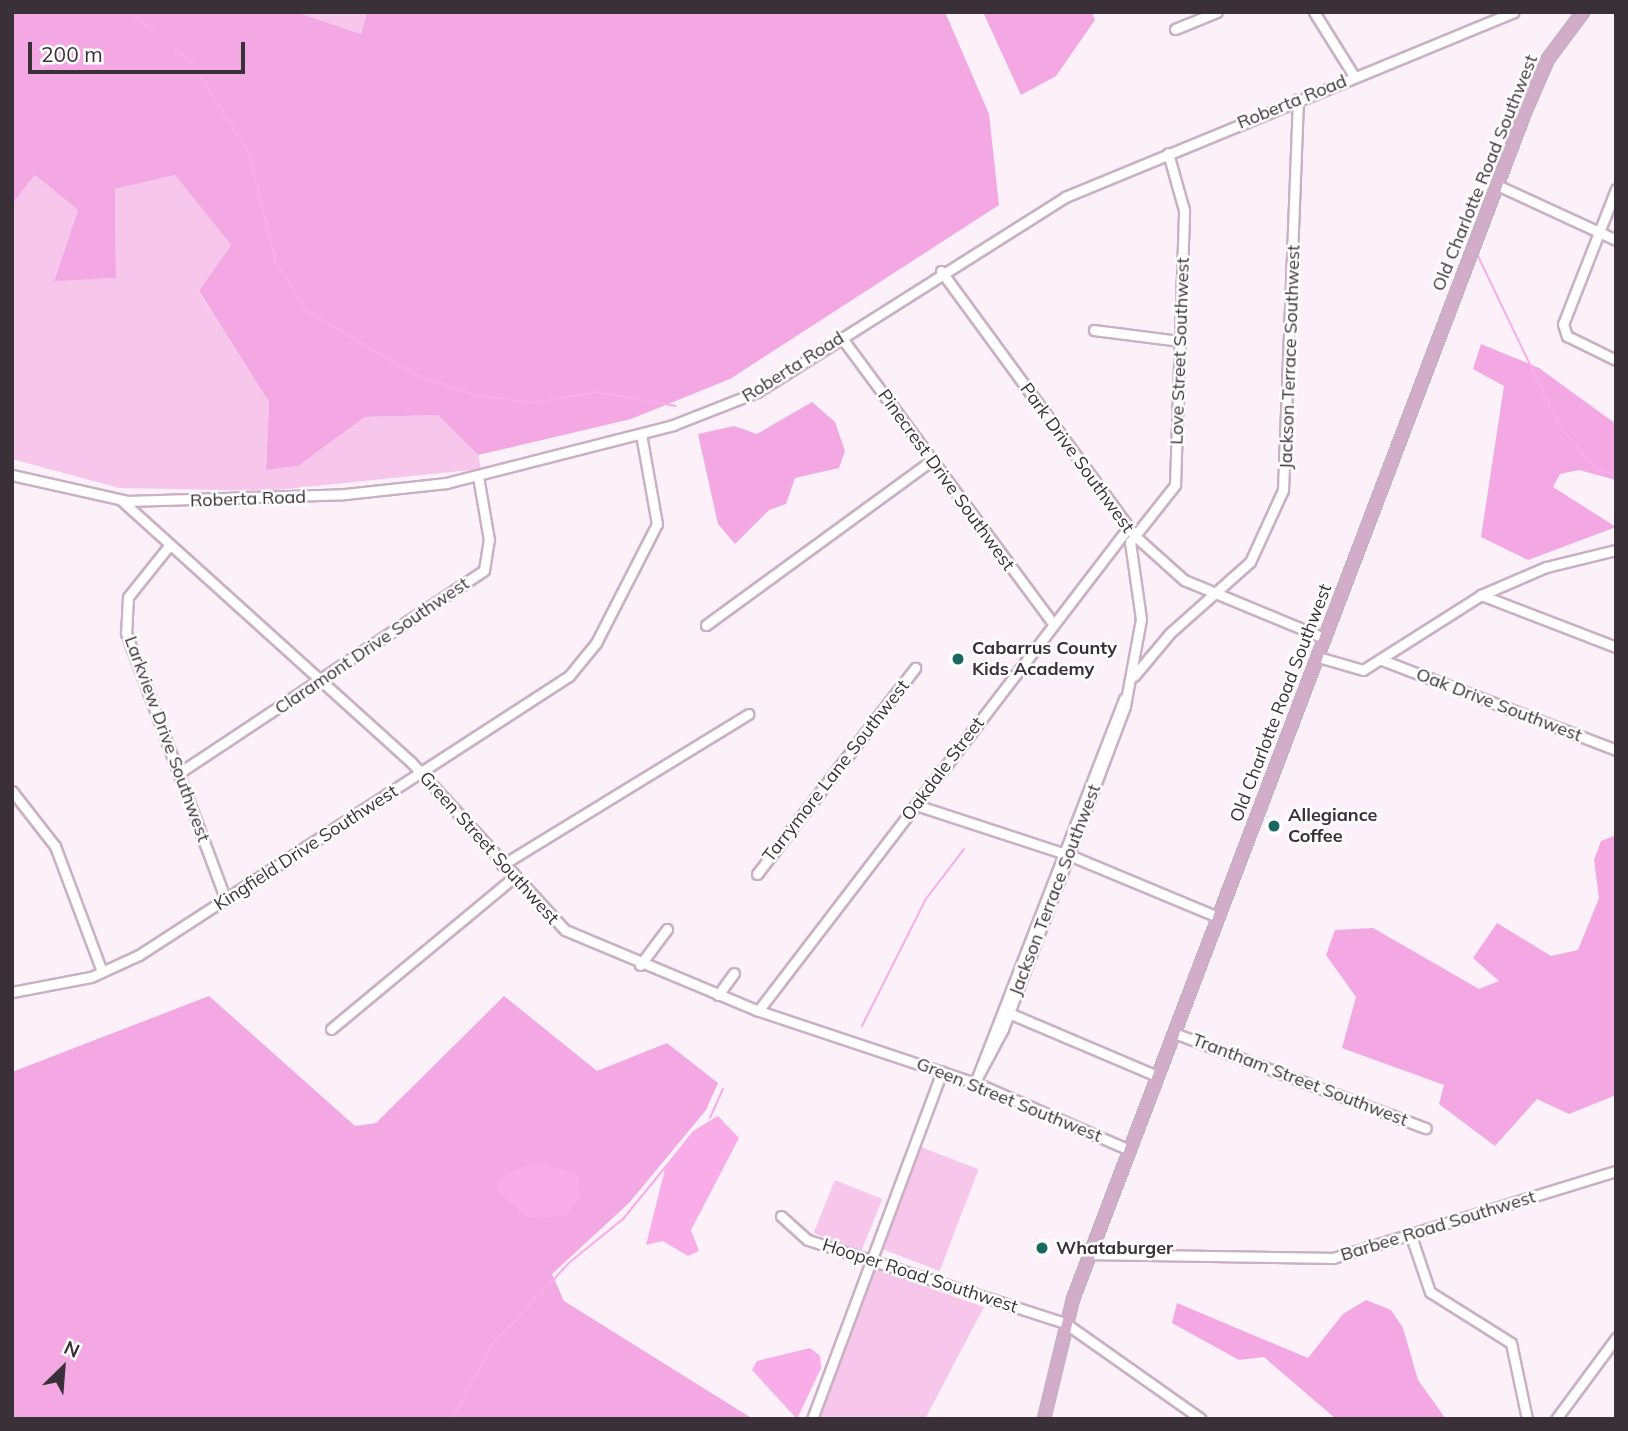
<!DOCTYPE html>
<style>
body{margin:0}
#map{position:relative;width:1628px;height:1431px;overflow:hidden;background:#fcf0f9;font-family:Mulish,sans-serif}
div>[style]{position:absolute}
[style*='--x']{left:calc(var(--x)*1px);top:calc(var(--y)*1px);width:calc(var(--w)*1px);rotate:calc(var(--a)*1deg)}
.green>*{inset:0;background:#f7c6eb;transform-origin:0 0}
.forest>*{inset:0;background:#f3a8e3}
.water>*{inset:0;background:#f9ade8}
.stream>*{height:2px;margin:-1px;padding:0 1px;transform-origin:1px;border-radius:1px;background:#f9ade8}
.roads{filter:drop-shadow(2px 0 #cab0c4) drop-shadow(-2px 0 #cab0c4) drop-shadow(0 2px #cab0c4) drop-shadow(0 -2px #cab0c4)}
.minor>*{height:9px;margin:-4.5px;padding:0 4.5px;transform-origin:4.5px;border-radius:4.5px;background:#fff}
.major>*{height:10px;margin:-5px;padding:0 5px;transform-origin:5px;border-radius:5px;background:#d3acca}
.dots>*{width:19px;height:19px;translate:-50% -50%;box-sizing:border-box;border:4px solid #fff;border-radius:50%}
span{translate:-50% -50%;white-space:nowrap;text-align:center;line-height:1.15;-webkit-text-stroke:5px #fff;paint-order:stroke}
.street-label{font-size:18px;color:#3a3038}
.poi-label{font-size:18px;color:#3a3038;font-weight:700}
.left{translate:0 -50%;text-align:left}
.frame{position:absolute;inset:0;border:14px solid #3a3038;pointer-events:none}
.north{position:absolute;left:28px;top:1333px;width:70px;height:70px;-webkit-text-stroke:5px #fff;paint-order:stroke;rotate:25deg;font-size:19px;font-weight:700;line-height:28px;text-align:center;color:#3a3038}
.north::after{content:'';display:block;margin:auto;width:24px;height:32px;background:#3a3038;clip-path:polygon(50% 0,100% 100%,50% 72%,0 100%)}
.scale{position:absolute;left:28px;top:42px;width:217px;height:32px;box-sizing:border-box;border:4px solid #3a3038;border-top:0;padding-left:9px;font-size:21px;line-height:24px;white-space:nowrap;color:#3a3038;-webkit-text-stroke:5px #fff;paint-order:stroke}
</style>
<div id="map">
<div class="green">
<div style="clip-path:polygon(296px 12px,367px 12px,361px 34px)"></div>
<div style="clip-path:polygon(35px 175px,78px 210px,54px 280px,116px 278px,115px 189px,175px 175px,231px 245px,199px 292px,269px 402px,266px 470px,298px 466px,365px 417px,438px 415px,478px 455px,481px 469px,266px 491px,119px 488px,12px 459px,12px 204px)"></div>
<div style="left:918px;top:1146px;width:65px;height:109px;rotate:21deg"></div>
<div style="left:835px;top:1180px;width:51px;height:57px;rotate:22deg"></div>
<div style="clip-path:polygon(872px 1268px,984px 1307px,925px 1419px,820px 1419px)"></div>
</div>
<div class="forest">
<div style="clip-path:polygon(12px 12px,296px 12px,361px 34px,367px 12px,945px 12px,989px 114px,999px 205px,730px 379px,631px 419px,478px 455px,438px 415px,365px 417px,298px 466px,266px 470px,269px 402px,199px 291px,231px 245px,175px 175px,115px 189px,116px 278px,54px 281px,78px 210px,35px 175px,12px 204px)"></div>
<div style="clip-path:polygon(983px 12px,1092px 12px,1095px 20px,1056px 76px,1021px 95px)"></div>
<div style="clip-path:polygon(1481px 344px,1539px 368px,1616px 424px,1616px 480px,1579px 470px,1560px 474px,1553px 487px,1616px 527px,1528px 560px,1481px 537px,1504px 386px,1473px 369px)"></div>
<div style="clip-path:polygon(812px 402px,835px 422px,845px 451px,839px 468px,795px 478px,786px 504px,769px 510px,735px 544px,718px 524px,698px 434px,734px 426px,757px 434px)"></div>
<div style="clip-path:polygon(1616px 835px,1616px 1095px,1569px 1114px,1537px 1099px,1495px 1146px,1439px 1104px,1444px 1085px,1342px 1048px,1356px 997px,1326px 955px,1335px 930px,1373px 928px,1479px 989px,1499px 981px,1473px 958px,1497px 923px,1551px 956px,1578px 950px,1599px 898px,1594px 860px,1601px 841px)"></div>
<div style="clip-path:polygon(209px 996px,355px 1126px,376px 1123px,504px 996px,597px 1071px,667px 1043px,718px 1083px,706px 1110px,629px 1203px,552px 1274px,564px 1301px,753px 1419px,12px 1419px,12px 1072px)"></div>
<div style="clip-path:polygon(1366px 1300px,1391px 1310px,1403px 1328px,1418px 1380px,1446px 1419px,1336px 1419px,1264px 1357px,1239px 1360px,1172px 1323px,1177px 1303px,1308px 1358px,1343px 1314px)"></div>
</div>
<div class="water">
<div style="clip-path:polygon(718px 1116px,739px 1138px,691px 1230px,699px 1251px,688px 1256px,663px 1241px,646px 1245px,666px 1165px,693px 1131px)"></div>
<div style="clip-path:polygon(540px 1163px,578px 1173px,580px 1195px,567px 1215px,528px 1218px,496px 1190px,506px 1173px)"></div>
<div style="clip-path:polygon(810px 1348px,820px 1356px,821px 1368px,797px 1419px,752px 1370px,757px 1361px)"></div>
</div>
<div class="stream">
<div style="--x:130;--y:12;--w:80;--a:39.4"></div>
<div style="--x:192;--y:63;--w:107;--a:57.7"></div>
<div style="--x:249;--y:153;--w:112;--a:76.1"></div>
<div style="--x:276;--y:262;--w:59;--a:57.4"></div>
<div style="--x:308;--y:312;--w:127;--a:30.2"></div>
<div style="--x:418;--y:376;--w:59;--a:18.7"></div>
<div style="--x:474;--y:395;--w:59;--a:7.9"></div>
<div style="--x:532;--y:403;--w:66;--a:-9.6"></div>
<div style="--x:597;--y:392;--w:80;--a:10"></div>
<div style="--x:1486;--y:229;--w:10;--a:-66"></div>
<div style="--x:1477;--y:254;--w:192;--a:64.4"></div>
<div style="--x:1560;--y:427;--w:56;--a:48.6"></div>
<div style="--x:1597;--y:469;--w:20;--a:18"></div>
<div style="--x:862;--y:1026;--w:142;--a:-63.3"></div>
<div style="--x:926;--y:899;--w:63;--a:-52.8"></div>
<div style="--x:710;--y:1118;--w:32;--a:-66"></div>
<div style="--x:454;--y:1416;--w:81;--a:-61.8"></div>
<div style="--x:492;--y:1345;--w:114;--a:-46.8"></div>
<div style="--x:570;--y:1262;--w:68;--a:-39.1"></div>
<div style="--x:623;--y:1219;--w:70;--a:-50.8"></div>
</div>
<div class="roads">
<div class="minor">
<div style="--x:1314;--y:12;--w:75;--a:58"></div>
<div style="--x:1175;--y:29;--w:45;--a:-22"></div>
<div style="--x:1497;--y:185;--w:131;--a:24.8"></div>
<div style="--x:1616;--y:189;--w:145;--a:111.4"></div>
<div style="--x:1563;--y:324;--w:13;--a:72"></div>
<div style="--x:1567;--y:336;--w:55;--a:26.1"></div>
<div style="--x:941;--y:271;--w:328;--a:53.8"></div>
<div style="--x:1135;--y:536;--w:66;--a:41.9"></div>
<div style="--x:1184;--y:580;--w:152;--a:22.5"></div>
<div style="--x:1094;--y:330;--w:87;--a:7.3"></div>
<div style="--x:841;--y:337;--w:355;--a:53.5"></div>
<div style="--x:12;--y:475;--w:118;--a:12.7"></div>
<div style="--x:127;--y:501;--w:218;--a:-1.8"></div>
<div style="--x:345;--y:494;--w:102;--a:-6.2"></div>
<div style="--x:446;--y:483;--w:234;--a:-14.3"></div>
<div style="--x:673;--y:425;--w:90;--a:-21.4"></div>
<div style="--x:757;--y:392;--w:365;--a:-32.3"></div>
<div style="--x:1065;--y:197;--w:485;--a:-22.4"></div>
<div style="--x:121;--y:500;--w:391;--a:42.1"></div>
<div style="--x:411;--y:762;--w:228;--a:47.5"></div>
<div style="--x:565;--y:930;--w:207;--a:22.7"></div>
<div style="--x:756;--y:1010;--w:232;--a:18.4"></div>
<div style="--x:976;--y:1083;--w:167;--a:23.6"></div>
<div style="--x:168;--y:547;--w:64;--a:128.7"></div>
<div style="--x:128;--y:597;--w:36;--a:93"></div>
<div style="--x:126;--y:633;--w:286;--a:69.5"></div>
<div style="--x:1481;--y:595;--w:145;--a:21.1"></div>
<div style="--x:706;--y:625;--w:278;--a:-36.1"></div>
<div style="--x:1318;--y:657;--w:47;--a:16.1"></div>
<div style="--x:1363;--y:670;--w:140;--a:-32.4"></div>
<div style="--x:1481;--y:595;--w:71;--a:-23.3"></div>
<div style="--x:1546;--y:567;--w:72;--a:-13.7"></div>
<div style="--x:1382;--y:660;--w:251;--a:21"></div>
<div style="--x:1134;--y:676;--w:56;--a:-50.1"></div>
<div style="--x:1170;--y:633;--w:107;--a:-41.6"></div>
<div style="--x:1250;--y:562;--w:79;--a:-65.4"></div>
<div style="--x:1283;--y:490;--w:391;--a:-87.8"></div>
<div style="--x:179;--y:773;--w:366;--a:-33.6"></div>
<div style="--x:484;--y:570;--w:30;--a:-81"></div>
<div style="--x:489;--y:540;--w:65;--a:-99.8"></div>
<div style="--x:12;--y:791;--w:70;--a:52"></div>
<div style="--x:55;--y:846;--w:134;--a:69.5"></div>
<div style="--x:916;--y:805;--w:161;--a:18.1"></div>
<div style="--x:1069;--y:855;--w:161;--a:22.6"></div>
<div style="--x:502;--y:865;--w:289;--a:-31.5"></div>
<div style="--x:757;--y:874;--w:260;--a:-52.5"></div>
<div style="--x:640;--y:965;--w:45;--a:-53.1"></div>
<div style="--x:12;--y:992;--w:80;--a:-10.8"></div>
<div style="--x:91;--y:977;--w:53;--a:-24.6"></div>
<div style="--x:139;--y:955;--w:513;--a:-32.98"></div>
<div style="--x:569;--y:676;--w:43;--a:-50.7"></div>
<div style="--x:596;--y:643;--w:134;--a:-62.9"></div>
<div style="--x:657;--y:524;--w:91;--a:-100.1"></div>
<div style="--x:718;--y:995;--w:27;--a:-54"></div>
<div style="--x:758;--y:1011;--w:608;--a:-52.55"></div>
<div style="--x:1004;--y:1011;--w:166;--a:23"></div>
<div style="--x:331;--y:1029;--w:236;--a:-39.7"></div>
<div style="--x:1174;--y:1033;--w:269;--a:20.7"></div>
<div style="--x:977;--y:1078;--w:55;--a:-62"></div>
<div style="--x:1003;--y:1029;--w:345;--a:-69.3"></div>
<div style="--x:1125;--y:706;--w:88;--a:-79.6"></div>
<div style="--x:1141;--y:619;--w:78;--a:-98.1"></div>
<div style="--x:1130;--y:542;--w:73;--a:-51.7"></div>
<div style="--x:1175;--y:485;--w:275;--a:-88.1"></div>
<div style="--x:1184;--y:210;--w:59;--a:-105.7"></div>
<div style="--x:977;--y:1078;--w:407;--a:-68.8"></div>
<div style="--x:781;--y:1216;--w:36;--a:42"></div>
<div style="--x:808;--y:1240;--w:270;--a:17.9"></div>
<div style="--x:1065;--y:1323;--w:166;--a:35.2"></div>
<div style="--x:1411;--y:1236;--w:59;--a:71.3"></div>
<div style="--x:1430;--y:1292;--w:96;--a:32.2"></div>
<div style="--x:1511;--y:1343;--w:78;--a:78.1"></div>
<div style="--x:1089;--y:1254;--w:244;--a:0.9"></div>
<div style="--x:1333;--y:1258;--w:296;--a:-17.1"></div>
<div style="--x:812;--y:1419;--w:371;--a:-69.5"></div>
<div style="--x:1556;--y:1419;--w:101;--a:-53.5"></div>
</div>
<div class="major">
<div style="--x:1044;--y:1419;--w:123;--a:-76.4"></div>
<div style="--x:1073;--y:1299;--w:1270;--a:-69.15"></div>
<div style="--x:1525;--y:112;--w:58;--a:-66.5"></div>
<div style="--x:1548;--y:59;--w:59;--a:-53.3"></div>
</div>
</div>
<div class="dots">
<div style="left:958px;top:659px;background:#1a6660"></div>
<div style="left:1274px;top:826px;background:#1a6660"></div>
<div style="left:1042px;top:1248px;background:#1a6660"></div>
</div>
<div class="street-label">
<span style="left:1292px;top:102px;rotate:-22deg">Roberta Road</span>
<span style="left:1485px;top:173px;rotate:-68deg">Old Charlotte Road Southwest</span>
<span style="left:1180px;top:351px;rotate:-88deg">Love Street Southwest</span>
<span style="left:1290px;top:357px;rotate:-88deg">Jackson Terrace Southwest</span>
<span style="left:793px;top:367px;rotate:-32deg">Roberta Road</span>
<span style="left:1077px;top:458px;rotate:54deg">Park Drive Southwest</span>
<span style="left:946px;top:480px;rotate:54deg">Pinecrest Drive Southwest</span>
<span style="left:248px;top:499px;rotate:-2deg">Roberta Road</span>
<span style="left:372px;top:646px;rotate:-34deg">Claramont Drive Southwest</span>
<span style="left:1281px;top:703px;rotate:-69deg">Old Charlotte Road Southwest</span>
<span style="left:1499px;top:705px;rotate:21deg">Oak Drive Southwest</span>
<span style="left:167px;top:739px;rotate:70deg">Larkview Drive Southwest</span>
<span style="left:943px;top:769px;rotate:-53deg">Oakdale Street</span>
<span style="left:836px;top:771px;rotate:-52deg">Tarrymore Lane Southwest</span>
<span style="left:306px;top:848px;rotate:-33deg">Kingfield Drive Southwest</span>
<span style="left:489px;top:848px;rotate:48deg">Green Street Southwest</span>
<span style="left:1055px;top:890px;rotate:-69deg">Jackson Terrace Southwest</span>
<span style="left:1300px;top:1080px;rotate:21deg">Trantham Street Southwest</span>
<span style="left:1009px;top:1100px;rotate:22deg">Green Street Southwest</span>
<span style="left:1438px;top:1226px;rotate:-17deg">Barbee Road Southwest</span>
<span style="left:920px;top:1276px;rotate:18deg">Hooper Road Southwest</span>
</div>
<div class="poi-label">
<span class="left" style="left:972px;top:659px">Cabarrus County<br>Kids Academy</span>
<span class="left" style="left:1288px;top:826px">Allegiance<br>Coffee</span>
<span class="left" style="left:1056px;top:1248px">Whataburger</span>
</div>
<div class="frame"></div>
<div class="north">N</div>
<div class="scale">200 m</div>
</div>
